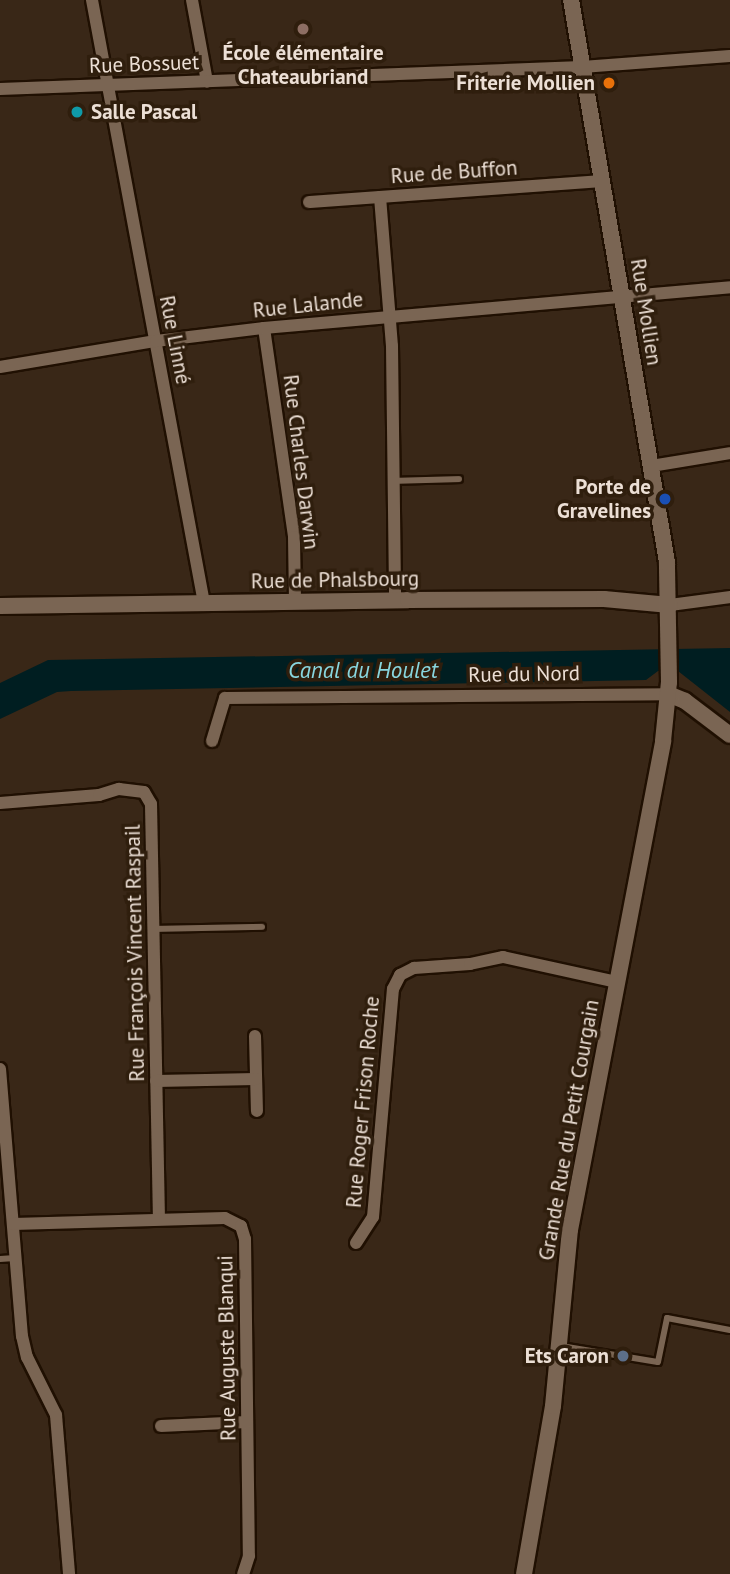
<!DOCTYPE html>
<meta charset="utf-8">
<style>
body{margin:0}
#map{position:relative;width:730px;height:1574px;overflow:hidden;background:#392717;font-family:"PT Sans",sans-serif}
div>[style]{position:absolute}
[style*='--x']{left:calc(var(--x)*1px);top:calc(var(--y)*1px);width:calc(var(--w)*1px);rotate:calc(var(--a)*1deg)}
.water>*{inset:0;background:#001e21}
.roads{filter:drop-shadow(2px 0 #201002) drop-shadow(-2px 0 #201002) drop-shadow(0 2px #201002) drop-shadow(0 -2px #201002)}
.service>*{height:6px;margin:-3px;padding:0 3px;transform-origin:3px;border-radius:3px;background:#7a6553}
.minor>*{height:12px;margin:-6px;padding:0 6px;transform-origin:6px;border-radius:6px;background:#7a6553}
.tertiary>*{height:16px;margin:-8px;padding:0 8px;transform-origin:8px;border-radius:8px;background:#7a6553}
.dots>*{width:19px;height:19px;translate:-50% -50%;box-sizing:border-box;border:4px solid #2f1e0d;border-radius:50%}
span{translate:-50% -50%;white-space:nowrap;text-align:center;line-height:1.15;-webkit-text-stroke:7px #2f1e0d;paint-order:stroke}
.poi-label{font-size:21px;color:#ecdfd5;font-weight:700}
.right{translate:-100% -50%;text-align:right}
.left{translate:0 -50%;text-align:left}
.street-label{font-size:21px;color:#ecdfd5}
.water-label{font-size:23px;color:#88d6df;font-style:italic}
</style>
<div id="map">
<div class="water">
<div style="clip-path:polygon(730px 648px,730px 712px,678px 671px,658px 671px,646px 680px,71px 691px,57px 692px,0 719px,0 683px,48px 660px)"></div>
</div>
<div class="roads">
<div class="service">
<div style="--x:393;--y:481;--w:66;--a:-1.7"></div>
<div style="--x:154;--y:929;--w:108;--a:-1.1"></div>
<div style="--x:0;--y:1259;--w:15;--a:-4"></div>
<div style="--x:561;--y:1346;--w:98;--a:9.4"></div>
<div style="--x:658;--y:1362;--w:45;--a:-78.4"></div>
<div style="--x:667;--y:1318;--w:64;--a:10.8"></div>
</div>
<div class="minor">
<div style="--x:92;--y:0;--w:613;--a:79.48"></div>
<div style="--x:192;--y:0;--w:83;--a:79.6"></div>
<div style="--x:0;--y:89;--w:582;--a:-2.16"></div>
<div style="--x:582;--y:67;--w:148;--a:-4.3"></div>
<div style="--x:380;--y:197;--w:149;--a:85.4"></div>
<div style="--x:392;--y:346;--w:254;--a:89.3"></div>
<div style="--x:309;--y:202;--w:295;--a:-4.1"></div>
<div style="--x:264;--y:328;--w:211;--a:81.8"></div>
<div style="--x:294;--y:537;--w:63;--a:89.1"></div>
<div style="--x:0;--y:367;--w:158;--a:-9.5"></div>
<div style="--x:156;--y:341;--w:109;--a:-6.9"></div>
<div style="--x:264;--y:328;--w:468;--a:-5"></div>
<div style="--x:651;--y:466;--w:80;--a:-9.3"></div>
<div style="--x:670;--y:605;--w:61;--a:-7.6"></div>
<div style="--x:212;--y:741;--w:45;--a:-73.2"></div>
<div style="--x:225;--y:698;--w:443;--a:-0.5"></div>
<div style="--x:0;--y:803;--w:99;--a:-4.6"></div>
<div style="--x:99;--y:795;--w:21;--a:-17"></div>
<div style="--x:119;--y:789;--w:25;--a:7"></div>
<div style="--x:144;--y:792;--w:14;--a:60"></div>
<div style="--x:151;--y:804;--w:415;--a:88.9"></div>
<div style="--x:255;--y:1036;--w:75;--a:88.5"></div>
<div style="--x:0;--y:1069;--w:268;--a:85.3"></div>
<div style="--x:22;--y:1336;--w:22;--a:77"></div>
<div style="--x:27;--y:1357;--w:65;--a:63.4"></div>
<div style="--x:56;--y:1415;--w:160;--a:85.3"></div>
<div style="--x:156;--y:1081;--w:100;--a:-1.1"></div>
<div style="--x:13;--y:1224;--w:212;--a:-1.6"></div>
<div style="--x:225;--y:1218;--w:18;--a:27"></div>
<div style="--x:241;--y:1226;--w:14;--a:73"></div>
<div style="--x:245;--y:1239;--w:317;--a:89.3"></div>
<div style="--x:249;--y:1556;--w:19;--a:108"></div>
<div style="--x:356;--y:1243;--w:31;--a:-57"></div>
<div style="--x:373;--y:1217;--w:229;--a:-85"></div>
<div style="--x:393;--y:989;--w:16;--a:-63"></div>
<div style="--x:400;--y:975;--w:16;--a:-27"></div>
<div style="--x:414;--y:968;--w:56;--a:-4.1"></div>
<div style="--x:470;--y:964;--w:34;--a:-12"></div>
<div style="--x:503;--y:957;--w:117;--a:12.4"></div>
<div style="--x:161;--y:1426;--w:86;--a:-2.7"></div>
</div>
<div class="tertiary">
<div style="--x:0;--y:606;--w:408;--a:-0.8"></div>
<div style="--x:408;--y:600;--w:196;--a:-0.3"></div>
<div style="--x:604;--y:599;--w:66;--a:5.2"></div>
<div style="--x:668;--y:694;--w:18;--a:22"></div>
<div style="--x:685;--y:701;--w:56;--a:37.1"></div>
<div style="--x:524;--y:1574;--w:170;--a:-80.2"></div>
<div style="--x:553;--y:1406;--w:177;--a:-84.5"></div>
<div style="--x:570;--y:1230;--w:498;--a:-79.2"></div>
<div style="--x:663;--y:741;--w:59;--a:-84.2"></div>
<div style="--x:669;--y:682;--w:120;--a:-91"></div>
<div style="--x:667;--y:562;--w:570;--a:-99.69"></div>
</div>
</div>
<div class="dots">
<div style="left:303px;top:29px;background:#8d6e63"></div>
<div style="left:609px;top:83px;background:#e8710a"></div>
<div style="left:77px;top:112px;background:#0f9aa8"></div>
<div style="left:665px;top:499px;background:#1a4fb4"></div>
<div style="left:623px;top:1356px;background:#5c6f8a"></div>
</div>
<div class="poi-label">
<span style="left:303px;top:65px">École élémentaire<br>Chateaubriand</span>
<span class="right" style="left:595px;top:83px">Friterie Mollien</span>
<span class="left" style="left:91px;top:112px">Salle Pascal</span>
<span class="right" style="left:651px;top:499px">Porte de<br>Gravelines</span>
<span class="right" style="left:609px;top:1356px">Ets Caron</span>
</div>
<div class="street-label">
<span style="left:144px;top:64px;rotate:-2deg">Rue Bossuet</span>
<span style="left:454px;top:172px;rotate:-4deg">Rue de Buffon</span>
<span style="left:308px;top:305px;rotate:-6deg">Rue Lalande</span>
<span style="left:646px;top:312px;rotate:81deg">Rue Mollien</span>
<span style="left:175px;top:340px;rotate:79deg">Rue Linné</span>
<span style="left:301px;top:462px;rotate:83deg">Rue Charles Darwin</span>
<span style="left:335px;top:580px;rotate:-1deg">Rue de Phalsbourg</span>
<span style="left:524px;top:674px;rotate:-1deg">Rue du Nord</span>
<span style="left:135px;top:953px;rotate:-91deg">Rue François Vincent Raspail</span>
<span style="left:363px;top:1102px;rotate:-85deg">Rue Roger Frison Roche</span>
<span style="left:569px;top:1130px;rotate:-80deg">Grande Rue du Petit Courgain</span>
<span style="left:227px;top:1348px;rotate:-91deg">Rue Auguste Blanqui</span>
</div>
<div class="water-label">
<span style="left:363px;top:670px">Canal du Houlet</span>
</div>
</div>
